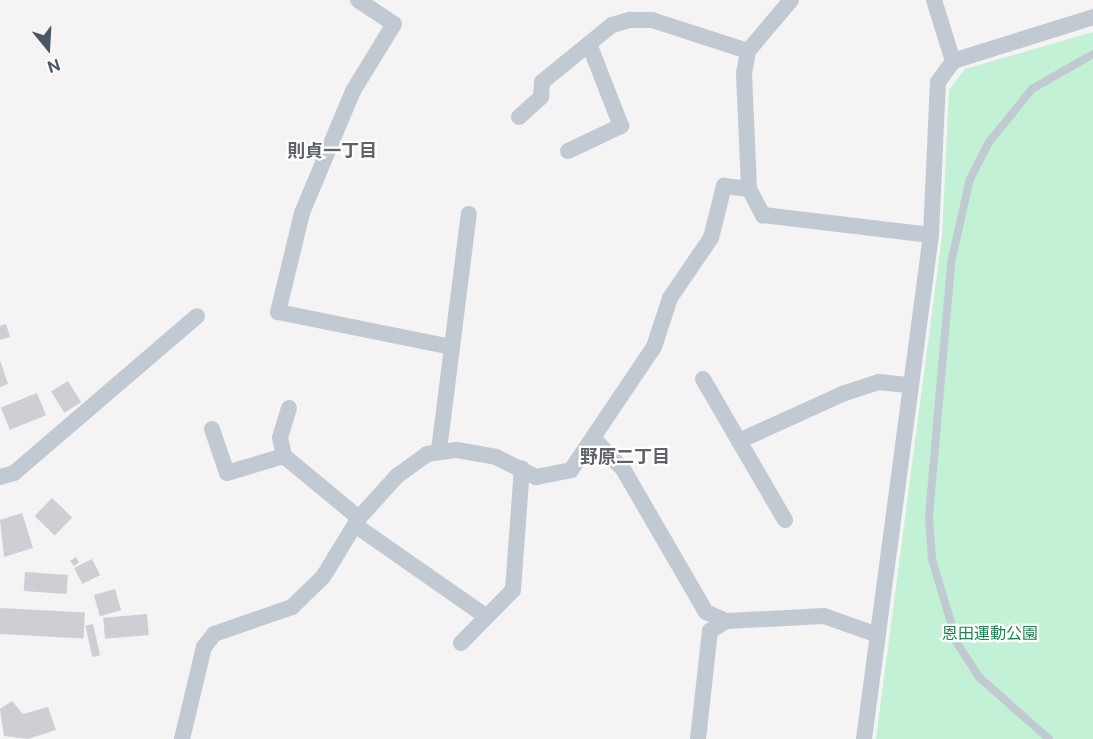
<!DOCTYPE html>
<meta charset="utf-8">
<style>
body{margin:0}
#map{position:relative;width:1093px;height:739px;overflow:hidden;background:#f5f3f3;font-family:"Public Sans","Noto Sans JP",sans-serif}
div>[style]{position:absolute}
[style*='--x']{left:calc(var(--x)*1px);top:calc(var(--y)*1px);width:calc(var(--w)*1px);rotate:calc(var(--a)*1deg)}
.green>*{inset:0;background:#c3f1d5}
.building>*{inset:0;background:#cdcfd5;transform-origin:0 0}
.service>*{height:8px;margin:-4px;padding:0 4px;transform-origin:4px;border-radius:4px;background:#c1cad2}
.minor>*{height:16px;margin:-8px;padding:0 8px;transform-origin:8px;border-radius:8px;background:#c1cad2}
span{translate:-50% -50%;white-space:nowrap;text-align:center;line-height:1.15;-webkit-text-stroke:4.5px #fff;paint-order:stroke}
.park-label{font-size:16px;color:#17864f}
.neighbourhood-label{font-size:18px;color:#5f6368;font-weight:700}
.north{position:absolute;left:18px;top:18px;width:60px;height:60px;-webkit-text-stroke:4px #fff;paint-order:stroke;rotate:162deg;font-size:16px;font-weight:700;line-height:24px;text-align:center;color:#4a5661}
.north::after{content:'';display:block;margin:auto;width:21px;height:27px;background:#4a5661;clip-path:polygon(50% 0,100% 100%,50% 72%,0 100%)}
</style>
<div id="map">
<div class="green">
<div style="clip-path:polygon(1093px 32px,1093px 739px,876px 739px,942px 236px,949px 90px,965px 69px)"></div>
</div>
<div class="building">
<div style="clip-path:polygon(6px 324px,10px 337px,0 340px,0 326px)"></div>
<div style="clip-path:polygon(0 360px,8px 384px,0 387px)"></div>
<div style="left:68px;top:381px;width:25px;height:20px;rotate:58deg"></div>
<div style="left:37px;top:393px;width:24px;height:39px;rotate:68deg"></div>
<div style="left:52px;top:498px;width:28px;height:25px;rotate:44deg"></div>
<div style="clip-path:polygon(22px 513px,33px 548px,4px 557px,0 520px)"></div>
<div style="clip-path:polygon(76px 557px,79px 562px,74px 566px,70px 561px)"></div>
<div style="left:92px;top:559px;width:18px;height:20px;rotate:63deg"></div>
<div style="left:25px;top:572px;width:43px;height:19px;rotate:4deg"></div>
<div style="left:115px;top:589px;width:22px;height:22px;rotate:74deg"></div>
<div style="left:0;top:608px;width:85px;height:26px;rotate:3deg"></div>
<div style="left:147px;top:614px;width:21px;height:44px;rotate:85deg"></div>
<div style="left:93px;top:624px;width:32px;height:8px;rotate:77deg"></div>
<div style="clip-path:polygon(12px 701px,23px 714px,48px 707px,56px 730px,28px 739px,4px 736px,0 709px)"></div>
</div>
<div class="service">
<div style="--x:1049;--y:739;--w:94;--a:-138.5"></div>
<div style="--x:979;--y:677;--w:40;--a:-122.9"></div>
<div style="--x:957;--y:643;--w:88;--a:-106.6"></div>
<div style="--x:932;--y:559;--w:43;--a:-94"></div>
<div style="--x:929;--y:516;--w:254;--a:-85"></div>
<div style="--x:951;--y:263;--w:86;--a:-77.3"></div>
<div style="--x:970;--y:179;--w:42;--a:-62.8"></div>
<div style="--x:989;--y:142;--w:68;--a:-50.9"></div>
<div style="--x:1032;--y:89;--w:70;--a:-29.8"></div>
</div>
<div class="minor">
<div style="--x:358;--y:0;--w:43;--a:33.7"></div>
<div style="--x:394;--y:24;--w:79;--a:121.5"></div>
<div style="--x:353;--y:91;--w:132;--a:112.7"></div>
<div style="--x:302;--y:213;--w:102;--a:103.6"></div>
<div style="--x:278;--y:312;--w:177;--a:11.4"></div>
<div style="--x:791;--y:0;--w:67;--a:130.1"></div>
<div style="--x:748;--y:51;--w:22;--a:100"></div>
<div style="--x:744;--y:73;--w:116;--a:87.5"></div>
<div style="--x:749;--y:189;--w:30;--a:62"></div>
<div style="--x:763;--y:215;--w:169;--a:6.8"></div>
<div style="--x:934;--y:0;--w:64;--a:72.7"></div>
<div style="--x:519;--y:117;--w:30;--a:-42"></div>
<div style="--x:541;--y:97;--w:15;--a:-86"></div>
<div style="--x:542;--y:82;--w:90;--a:-39.2"></div>
<div style="--x:612;--y:25;--w:19;--a:-16"></div>
<div style="--x:630;--y:20;--w:22;--a:0"></div>
<div style="--x:652;--y:20;--w:101;--a:17.9"></div>
<div style="--x:568;--y:151;--w:59;--a:-25.3"></div>
<div style="--x:621;--y:126;--w:88;--a:-111.3"></div>
<div style="--x:703;--y:379;--w:72;--a:59.9"></div>
<div style="--x:289;--y:408;--w:31;--a:107"></div>
<div style="--x:280;--y:438;--w:18;--a:77"></div>
<div style="--x:284;--y:456;--w:97;--a:39.6"></div>
<div style="--x:212;--y:429;--w:46;--a:71.2"></div>
<div style="--x:227;--y:473;--w:59;--a:-16.6"></div>
<div style="--x:594;--y:439;--w:42;--a:46"></div>
<div style="--x:623;--y:469;--w:165;--a:59.9"></div>
<div style="--x:706;--y:612;--w:22;--a:24"></div>
<div style="--x:726;--y:621;--w:98;--a:-2.9"></div>
<div style="--x:824;--y:616;--w:57;--a:19.4"></div>
<div style="--x:439;--y:450;--w:238;--a:-82.8"></div>
<div style="--x:0;--y:477;--w:15;--a:-16"></div>
<div style="--x:14;--y:473;--w:241;--a:-40.6"></div>
<div style="--x:785;--y:520;--w:91;--a:-120.2"></div>
<div style="--x:739;--y:441;--w:116;--a:-24.4"></div>
<div style="--x:845;--y:393;--w:36;--a:-18"></div>
<div style="--x:879;--y:382;--w:31;--a:6"></div>
<div style="--x:355;--y:525;--w:157;--a:34.9"></div>
<div style="--x:461;--y:643;--w:74;--a:-45.5"></div>
<div style="--x:513;--y:590;--w:122;--a:-85.8"></div>
<div style="--x:182;--y:739;--w:95;--a:-76.6"></div>
<div style="--x:204;--y:647;--w:16;--a:-52"></div>
<div style="--x:214;--y:634;--w:83;--a:-19.1"></div>
<div style="--x:292;--y:607;--w:43;--a:-44.1"></div>
<div style="--x:323;--y:577;--w:69;--a:-58.6"></div>
<div style="--x:359;--y:518;--w:57;--a:-47.9"></div>
<div style="--x:397;--y:476;--w:37;--a:-36"></div>
<div style="--x:427;--y:454;--w:30;--a:-8"></div>
<div style="--x:457;--y:450;--w:40;--a:10"></div>
<div style="--x:496;--y:457;--w:45;--a:26.6"></div>
<div style="--x:536;--y:477;--w:36;--a:-11"></div>
<div style="--x:571;--y:470;--w:148;--a:-56"></div>
<div style="--x:654;--y:347;--w:52;--a:-71.9"></div>
<div style="--x:670;--y:298;--w:73;--a:-55.7"></div>
<div style="--x:711;--y:238;--w:54;--a:-76"></div>
<div style="--x:724;--y:186;--w:25;--a:7"></div>
<div style="--x:698;--y:739;--w:109;--a:-83.7"></div>
<div style="--x:710;--y:631;--w:19;--a:-32"></div>
<div style="--x:864;--y:739;--w:508;--a:-82.43"></div>
<div style="--x:931;--y:235;--w:153;--a:-87.4"></div>
<div style="--x:938;--y:82;--w:26;--a:-54"></div>
<div style="--x:953;--y:61;--w:147;--a:-17.4"></div>
</div>
<div class="park-label">
<span style="left:990px;top:634px">恩田運動公園</span>
</div>
<div class="neighbourhood-label">
<span style="left:332px;top:151px">則貞一丁目</span>
<span style="left:625px;top:457px">野原二丁目</span>
</div>
<div class="north">N</div>
</div>
